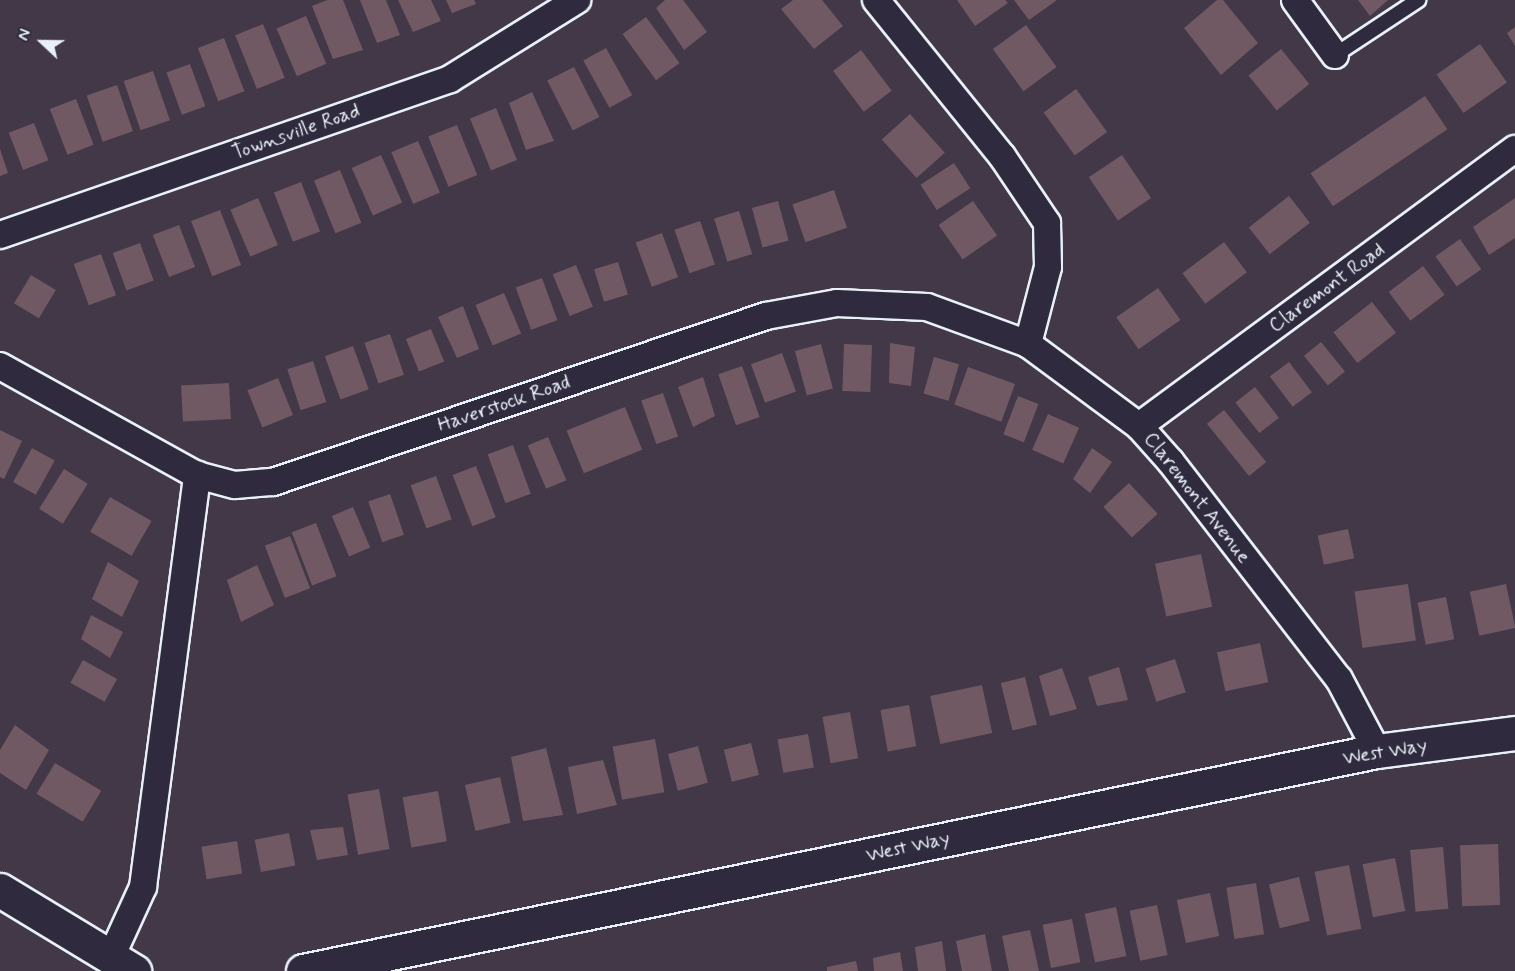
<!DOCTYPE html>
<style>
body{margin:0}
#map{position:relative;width:1515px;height:971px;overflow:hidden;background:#423848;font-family:Mynerve,sans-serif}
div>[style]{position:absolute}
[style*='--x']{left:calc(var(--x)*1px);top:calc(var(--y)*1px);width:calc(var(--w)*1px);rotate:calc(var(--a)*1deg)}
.building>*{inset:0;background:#705963;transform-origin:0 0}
.roads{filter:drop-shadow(2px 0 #e8f1f8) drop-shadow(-2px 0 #e8f1f8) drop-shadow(0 2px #e8f1f8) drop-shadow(0 -2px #e8f1f8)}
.service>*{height:14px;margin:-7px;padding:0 7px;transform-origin:7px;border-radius:7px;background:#2f2a3d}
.minor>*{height:26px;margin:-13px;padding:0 13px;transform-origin:13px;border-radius:13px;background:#2f2a3d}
.tertiary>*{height:33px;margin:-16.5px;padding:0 16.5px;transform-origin:16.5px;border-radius:16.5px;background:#2f2a3d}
span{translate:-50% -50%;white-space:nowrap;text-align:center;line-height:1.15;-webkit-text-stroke:5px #2f2a3d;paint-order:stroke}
.street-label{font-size:20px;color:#e8f1f8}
.north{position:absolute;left:12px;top:12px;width:60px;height:60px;-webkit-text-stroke:4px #2f2a3d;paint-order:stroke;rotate:292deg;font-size:16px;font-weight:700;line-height:24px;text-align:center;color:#e8f1f8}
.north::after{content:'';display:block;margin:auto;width:21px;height:27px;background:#e8f1f8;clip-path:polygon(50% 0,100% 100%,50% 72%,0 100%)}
</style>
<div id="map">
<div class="building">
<div style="clip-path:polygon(327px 0,343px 0,363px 50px,333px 59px,312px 6px)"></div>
<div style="clip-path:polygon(360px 0,386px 0,400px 35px,377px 43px)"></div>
<div style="clip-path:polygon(398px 0,431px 0,441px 21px,413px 32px)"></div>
<div style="clip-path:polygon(446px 0,474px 0,476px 4px,452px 13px)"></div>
<div style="clip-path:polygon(665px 0,683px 0,707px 32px,684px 50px,656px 8px)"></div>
<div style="clip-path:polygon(793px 0,822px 0,843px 26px,814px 49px,781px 9px)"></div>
<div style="clip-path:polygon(957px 0,1005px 0,1008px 3px,975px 26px)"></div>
<div style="clip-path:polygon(1014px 0,1057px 0,1029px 20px)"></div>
<div style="clip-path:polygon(1217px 0,1223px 0,1258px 43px,1221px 75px,1184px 28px)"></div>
<div style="clip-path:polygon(1358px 0,1388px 0,1370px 16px)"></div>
<div style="left:306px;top:16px;width:52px;height:32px;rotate:67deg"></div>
<div style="left:646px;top:17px;width:57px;height:29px;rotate:54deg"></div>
<div style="left:263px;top:24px;width:58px;height:30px;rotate:68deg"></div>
<div style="left:1026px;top:25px;width:52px;height:41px;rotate:54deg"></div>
<div style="clip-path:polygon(1515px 27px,1515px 46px,1507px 33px)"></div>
<div style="left:224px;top:38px;width:57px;height:28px;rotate:69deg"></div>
<div style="left:1480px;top:44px;width:47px;height:53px;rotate:55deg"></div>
<div style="left:606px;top:48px;width:54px;height:26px;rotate:61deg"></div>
<div style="left:1281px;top:49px;width:45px;height:42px;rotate:51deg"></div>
<div style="left:861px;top:50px;width:51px;height:35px;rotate:53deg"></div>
<div style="left:190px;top:64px;width:45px;height:25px;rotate:70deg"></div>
<div style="left:574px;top:67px;width:56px;height:30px;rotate:63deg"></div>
<div style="left:153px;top:71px;width:52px;height:31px;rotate:71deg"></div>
<div style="left:117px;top:85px;width:49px;height:32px;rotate:71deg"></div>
<div style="left:1076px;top:89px;width:53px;height:40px;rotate:54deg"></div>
<div style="clip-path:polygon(532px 92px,554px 141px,526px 150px,509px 103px)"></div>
<div style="left:1425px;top:96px;width:40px;height:138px;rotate:56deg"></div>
<div style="left:76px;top:99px;width:49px;height:28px;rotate:69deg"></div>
<div style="left:496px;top:108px;width:56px;height:28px;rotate:68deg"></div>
<div style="left:910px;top:114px;width:52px;height:38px;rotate:48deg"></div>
<div style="left:34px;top:123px;width:40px;height:27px;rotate:69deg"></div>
<div style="left:457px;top:125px;width:54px;height:31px;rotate:68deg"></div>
<div style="left:418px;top:141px;width:56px;height:29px;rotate:67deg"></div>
<div style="clip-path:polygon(0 149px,8px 173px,0 176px)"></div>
<div style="left:381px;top:155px;width:52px;height:32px;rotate:66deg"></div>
<div style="left:1122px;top:155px;width:52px;height:40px;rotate:56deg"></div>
<div style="left:954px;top:163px;width:30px;height:40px;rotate:57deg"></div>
<div style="left:340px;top:170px;width:57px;height:28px;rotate:68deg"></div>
<div style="left:301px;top:182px;width:53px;height:29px;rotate:69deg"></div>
<div style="left:834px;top:190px;width:40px;height:44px;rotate:71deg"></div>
<div style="left:1289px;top:196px;width:34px;height:51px;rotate:52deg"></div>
<div style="left:258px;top:198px;width:51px;height:30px;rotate:67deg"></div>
<div style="clip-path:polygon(1515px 198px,1515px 238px,1489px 255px,1473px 227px)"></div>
<div style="left:778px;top:201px;width:41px;height:27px;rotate:75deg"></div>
<div style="left:973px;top:201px;width:42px;height:42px;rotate:55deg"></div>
<div style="left:220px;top:210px;width:59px;height:31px;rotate:69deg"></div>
<div style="left:739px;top:211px;width:45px;height:26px;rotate:73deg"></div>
<div style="left:700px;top:221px;width:46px;height:27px;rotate:71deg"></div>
<div style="left:179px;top:225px;width:45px;height:28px;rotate:69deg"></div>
<div style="left:662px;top:233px;width:47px;height:28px;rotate:70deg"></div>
<div style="left:1460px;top:239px;width:37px;height:30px;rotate:55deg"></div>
<div style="left:1224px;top:242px;width:38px;height:52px;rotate:53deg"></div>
<div style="left:140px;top:243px;width:40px;height:29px;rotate:70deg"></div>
<div style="left:101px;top:254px;width:44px;height:29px;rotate:70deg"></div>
<div style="left:618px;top:262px;width:34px;height:25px;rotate:73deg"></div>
<div style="left:576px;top:265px;width:45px;height:25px;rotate:68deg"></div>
<div style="left:1423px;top:266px;width:36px;height:43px;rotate:53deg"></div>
<div style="left:31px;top:275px;width:29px;height:33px;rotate:31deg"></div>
<div style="left:542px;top:278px;width:45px;height:28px;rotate:70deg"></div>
<div style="left:1158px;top:288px;width:39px;height:51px;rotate:55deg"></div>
<div style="left:504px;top:293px;width:44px;height:31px;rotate:67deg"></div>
<div style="left:1372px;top:302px;width:39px;height:49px;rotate:52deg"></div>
<div style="clip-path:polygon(463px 306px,479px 349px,457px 358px,438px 317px)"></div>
<div style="left:431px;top:329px;width:35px;height:27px;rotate:68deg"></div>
<div style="left:390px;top:334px;width:43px;height:27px;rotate:71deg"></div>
<div style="left:1321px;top:342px;width:38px;height:22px;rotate:51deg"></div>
<div style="clip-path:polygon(890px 343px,915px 347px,911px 386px,889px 383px)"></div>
<div style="left:821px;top:344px;width:46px;height:27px;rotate:75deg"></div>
<div style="left:844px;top:344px;width:28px;height:47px;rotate:2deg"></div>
<div style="left:353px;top:346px;width:46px;height:30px;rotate:70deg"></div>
<div style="left:782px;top:353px;width:41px;height:33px;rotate:70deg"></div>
<div style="left:934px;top:357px;width:26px;height:38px;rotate:16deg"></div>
<div style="left:313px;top:361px;width:43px;height:27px;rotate:72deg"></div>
<div style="left:1289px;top:362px;width:38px;height:24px;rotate:53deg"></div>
<div style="left:742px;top:366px;width:54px;height:25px;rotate:71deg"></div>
<div style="left:968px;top:367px;width:50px;height:40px;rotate:20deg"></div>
<div style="clip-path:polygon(703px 377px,715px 416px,693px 427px,678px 387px)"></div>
<div style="left:278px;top:378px;width:40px;height:33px;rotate:68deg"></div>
<div style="left:229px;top:383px;width:36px;height:48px;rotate:87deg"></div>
<div style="left:1255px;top:387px;width:39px;height:25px;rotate:52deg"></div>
<div style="left:663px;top:393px;width:46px;height:23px;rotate:71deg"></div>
<div style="left:1018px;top:396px;width:22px;height:41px;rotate:21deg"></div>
<div style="left:625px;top:407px;width:46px;height:63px;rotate:68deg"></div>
<div style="left:1224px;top:410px;width:67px;height:22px;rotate:51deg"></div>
<div style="left:1048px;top:414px;width:34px;height:39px;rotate:24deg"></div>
<div style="clip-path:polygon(0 430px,22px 441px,4px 479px,0 477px)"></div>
<div style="left:548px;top:437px;width:47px;height:22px;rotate:67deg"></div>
<div style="left:513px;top:445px;width:52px;height:27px;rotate:70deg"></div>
<div style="left:32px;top:448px;width:26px;height:39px;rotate:29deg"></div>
<div style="clip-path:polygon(1092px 448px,1112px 462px,1090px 493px,1073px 479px)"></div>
<div style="left:476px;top:466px;width:55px;height:25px;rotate:69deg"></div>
<div style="left:64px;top:469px;width:28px;height:47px;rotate:32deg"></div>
<div style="left:436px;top:476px;width:46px;height:27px;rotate:70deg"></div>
<div style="left:1129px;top:483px;width:42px;height:35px;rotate:47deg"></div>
<div style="left:390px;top:494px;width:43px;height:23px;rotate:71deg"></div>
<div style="left:110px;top:497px;width:48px;height:40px;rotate:30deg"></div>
<div style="left:353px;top:507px;width:44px;height:23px;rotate:67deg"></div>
<div style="left:316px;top:523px;width:57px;height:26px;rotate:69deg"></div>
<div style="left:1348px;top:529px;width:30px;height:31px;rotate:78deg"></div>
<div style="left:290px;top:536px;width:56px;height:27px;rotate:69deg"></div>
<div style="left:1201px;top:554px;width:54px;height:47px;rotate:78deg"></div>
<div style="clip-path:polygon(108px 562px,139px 581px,122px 617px,92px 599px)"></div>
<div style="clip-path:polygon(257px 565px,274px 605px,241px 622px,227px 580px)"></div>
<div style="left:1408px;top:584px;width:57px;height:54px;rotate:82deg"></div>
<div style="left:1506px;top:584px;width:45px;height:37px;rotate:78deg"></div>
<div style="left:1446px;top:597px;width:43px;height:29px;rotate:79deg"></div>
<div style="clip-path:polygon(91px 615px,123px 632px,110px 658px,81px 639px)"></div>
<div style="left:1260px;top:643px;width:40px;height:44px;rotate:78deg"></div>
<div style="left:1175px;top:659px;width:35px;height:31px;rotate:72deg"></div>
<div style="left:83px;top:660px;width:39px;height:26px;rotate:29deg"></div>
<div style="clip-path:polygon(1119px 667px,1128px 700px,1097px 706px,1088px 677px)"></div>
<div style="clip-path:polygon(1062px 668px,1077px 709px,1050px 716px,1039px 676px)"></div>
<div style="left:1025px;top:677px;width:49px;height:25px;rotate:76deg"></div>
<div style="left:982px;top:685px;width:49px;height:53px;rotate:78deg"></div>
<div style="left:909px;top:705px;width:42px;height:29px;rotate:80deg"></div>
<div style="left:850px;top:712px;width:47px;height:28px;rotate:80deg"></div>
<div style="clip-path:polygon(15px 725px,49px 750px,26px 790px,0 773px,0 750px)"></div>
<div style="left:808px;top:734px;width:34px;height:31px;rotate:80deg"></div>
<div style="left:655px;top:739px;width:54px;height:43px;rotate:80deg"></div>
<div style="left:751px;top:743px;width:33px;height:28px;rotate:76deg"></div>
<div style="left:698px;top:746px;width:38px;height:31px;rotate:75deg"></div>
<div style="clip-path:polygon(546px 748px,563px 815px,523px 821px,511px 757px)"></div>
<div style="clip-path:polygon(603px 760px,617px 805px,577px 814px,568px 767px)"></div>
<div style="left:55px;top:763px;width:54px;height:36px;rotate:31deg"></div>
<div style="left:500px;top:777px;width:47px;height:36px;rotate:77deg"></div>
<div style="left:379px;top:789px;width:61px;height:32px;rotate:80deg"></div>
<div style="left:438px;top:791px;width:51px;height:36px;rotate:80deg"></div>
<div style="clip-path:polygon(343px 827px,348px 855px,317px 860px,310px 830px)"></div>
<div style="left:289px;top:833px;width:33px;height:35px;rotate:79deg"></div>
<div style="left:237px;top:841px;width:33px;height:36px;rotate:81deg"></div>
<div style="left:1498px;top:844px;width:61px;height:38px;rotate:88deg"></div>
<div style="left:1443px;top:847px;width:62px;height:33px;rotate:85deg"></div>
<div style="left:1395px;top:858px;width:54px;height:33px;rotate:79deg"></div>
<div style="left:1349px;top:865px;width:65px;height:35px;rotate:79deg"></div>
<div style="left:1299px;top:877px;width:45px;height:31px;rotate:76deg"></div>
<div style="left:1256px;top:883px;width:52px;height:30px;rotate:81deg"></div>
<div style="left:1210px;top:893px;width:44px;height:34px;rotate:78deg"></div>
<div style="left:1157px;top:905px;width:51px;height:28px;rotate:78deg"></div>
<div style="left:1116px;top:907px;width:50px;height:32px;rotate:78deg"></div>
<div style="left:1072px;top:919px;width:44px;height:30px;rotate:79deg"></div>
<div style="clip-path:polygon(1030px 930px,1039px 971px,1009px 971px,1002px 936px)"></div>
<div style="clip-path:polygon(985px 934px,992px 971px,962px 971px,956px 941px)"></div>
<div style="clip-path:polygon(942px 941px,946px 971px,918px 971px,915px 947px)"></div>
<div style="clip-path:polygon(900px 952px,903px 971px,874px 971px,873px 958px)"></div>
<div style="clip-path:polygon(856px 961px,858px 971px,827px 971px,827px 967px)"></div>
</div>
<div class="roads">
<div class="service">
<div style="--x:1335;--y:55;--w:100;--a:-33.5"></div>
</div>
<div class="minor">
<div style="--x:876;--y:0;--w:201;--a:51.1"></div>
<div style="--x:1002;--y:156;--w:81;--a:56.1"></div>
<div style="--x:1047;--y:223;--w:44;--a:88.7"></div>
<div style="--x:1048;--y:267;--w:80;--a:104.6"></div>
<div style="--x:1028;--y:344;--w:138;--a:36.5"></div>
<div style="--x:1139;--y:426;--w:48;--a:48.4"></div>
<div style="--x:1171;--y:462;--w:274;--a:52.3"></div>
<div style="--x:1339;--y:679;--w:81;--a:62.2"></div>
<div style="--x:1295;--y:0;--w:68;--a:54"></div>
<div style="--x:0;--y:235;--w:476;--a:-19.1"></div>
<div style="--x:450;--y:79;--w:150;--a:-31.9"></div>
<div style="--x:0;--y:366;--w:225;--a:29"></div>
<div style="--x:197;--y:475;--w:39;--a:15"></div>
<div style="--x:235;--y:485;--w:38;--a:-5"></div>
<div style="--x:273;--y:482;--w:520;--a:-18.61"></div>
<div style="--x:766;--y:316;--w:72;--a:-10.4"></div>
<div style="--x:837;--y:303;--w:90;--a:2.5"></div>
<div style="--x:927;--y:307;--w:108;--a:20.1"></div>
<div style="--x:1139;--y:426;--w:467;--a:-36.4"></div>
<div style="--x:111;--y:957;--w:77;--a:-65.4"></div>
<div style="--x:143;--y:887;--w:416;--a:-82.5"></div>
</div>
<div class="tertiary">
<div style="--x:0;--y:890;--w:157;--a:31.2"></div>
<div style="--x:303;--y:971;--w:1096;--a:-11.58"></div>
<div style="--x:1377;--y:751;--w:139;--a:-7.4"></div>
</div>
</div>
<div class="street-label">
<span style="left:296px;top:132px;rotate:-19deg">Townsville Road</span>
<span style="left:1327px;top:288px;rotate:-36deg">Claremont Road</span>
<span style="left:504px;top:404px;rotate:-19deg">Haverstock Road</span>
<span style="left:1197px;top:498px;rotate:52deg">Claremont Avenue</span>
<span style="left:1385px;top:752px;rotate:-9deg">West Way</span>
<span style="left:908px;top:847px;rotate:-12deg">West Way</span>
</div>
<div class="north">N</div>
</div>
